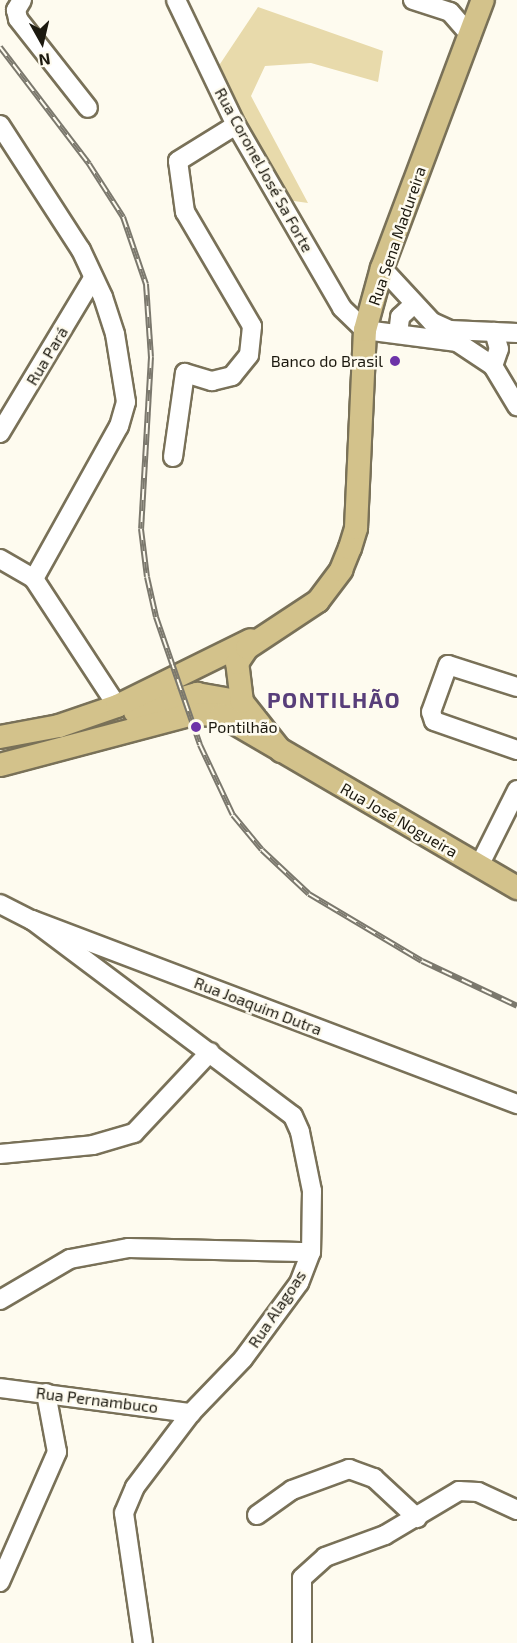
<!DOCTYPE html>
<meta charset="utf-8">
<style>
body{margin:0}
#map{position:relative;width:517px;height:1643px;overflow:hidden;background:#fefbef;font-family:"Exo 2",sans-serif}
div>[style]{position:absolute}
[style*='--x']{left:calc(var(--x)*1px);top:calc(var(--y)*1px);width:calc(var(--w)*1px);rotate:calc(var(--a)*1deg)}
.green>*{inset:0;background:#e8daab}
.roads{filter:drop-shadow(2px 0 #797158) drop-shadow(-2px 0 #797158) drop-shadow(0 2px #797158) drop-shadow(0 -2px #797158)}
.minor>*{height:18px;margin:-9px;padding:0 9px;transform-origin:9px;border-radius:9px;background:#fff}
.major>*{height:22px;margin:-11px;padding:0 11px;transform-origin:11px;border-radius:11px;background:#d3c28b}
.rail>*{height:6px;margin-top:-3px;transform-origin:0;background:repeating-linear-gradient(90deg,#fefbef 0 11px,#7b786d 0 22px);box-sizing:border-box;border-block:2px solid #7b786d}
.dots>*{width:16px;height:16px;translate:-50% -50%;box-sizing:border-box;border:3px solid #fefbef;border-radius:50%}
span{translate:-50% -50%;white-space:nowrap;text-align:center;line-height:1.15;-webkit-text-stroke:5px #fefbef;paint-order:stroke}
.street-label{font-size:16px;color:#1c190f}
.poi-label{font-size:16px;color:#1c190f}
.right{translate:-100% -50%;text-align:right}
.left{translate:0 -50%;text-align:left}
.district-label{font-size:22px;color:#583e7a;font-weight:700;letter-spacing:1.5px}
.north{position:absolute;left:12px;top:12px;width:60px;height:60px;-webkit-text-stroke:4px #fefbef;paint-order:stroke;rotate:172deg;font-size:16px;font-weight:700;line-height:24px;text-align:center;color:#1c190f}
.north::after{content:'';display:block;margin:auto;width:21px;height:27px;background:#1c190f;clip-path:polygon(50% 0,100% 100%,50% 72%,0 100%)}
</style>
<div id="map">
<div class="green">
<div style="clip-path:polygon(258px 7px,383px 51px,378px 82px,311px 63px,265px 66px,251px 96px,308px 203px,287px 200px,216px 70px)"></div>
</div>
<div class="roads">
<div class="minor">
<div style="--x:22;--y:0;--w:12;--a:121"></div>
<div style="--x:16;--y:10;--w:9;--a:77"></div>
<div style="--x:18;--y:19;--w:113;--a:51.8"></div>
<div style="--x:176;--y:0;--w:139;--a:64.4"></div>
<div style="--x:236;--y:125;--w:211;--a:59.9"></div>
<div style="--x:342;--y:308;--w:32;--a:44"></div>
<div style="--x:365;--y:330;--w:93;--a:7.4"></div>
<div style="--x:457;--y:342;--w:43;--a:33.7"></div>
<div style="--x:493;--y:366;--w:47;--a:59"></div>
<div style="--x:413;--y:0;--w:39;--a:18"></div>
<div style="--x:450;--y:12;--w:32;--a:49"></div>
<div style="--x:0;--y:125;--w:149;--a:57.1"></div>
<div style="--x:81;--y:250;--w:52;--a:64.9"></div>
<div style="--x:103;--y:297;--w:39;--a:72"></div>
<div style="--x:115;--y:334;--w:69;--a:80.8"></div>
<div style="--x:126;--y:402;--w:25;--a:106"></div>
<div style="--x:119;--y:426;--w:175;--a:119.1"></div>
<div style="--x:382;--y:268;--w:74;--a:47.2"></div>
<div style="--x:432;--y:322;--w:20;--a:24"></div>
<div style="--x:450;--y:330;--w:67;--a:2.6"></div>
<div style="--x:398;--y:334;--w:17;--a:-83"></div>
<div style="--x:400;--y:317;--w:18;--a:-43"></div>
<div style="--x:493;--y:366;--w:18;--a:-71"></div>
<div style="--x:499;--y:349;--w:18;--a:-106"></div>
<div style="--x:0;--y:433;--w:181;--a:-59"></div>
<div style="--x:173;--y:457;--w:85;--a:-81.9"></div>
<div style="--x:185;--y:373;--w:28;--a:17"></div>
<div style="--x:212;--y:381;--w:21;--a:-14"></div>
<div style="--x:232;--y:376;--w:27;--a:-51"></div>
<div style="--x:249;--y:355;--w:29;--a:-84"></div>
<div style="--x:252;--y:326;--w:132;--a:-120.4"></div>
<div style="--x:185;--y:212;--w:51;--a:-97.8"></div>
<div style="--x:178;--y:161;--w:68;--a:-31.8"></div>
<div style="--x:0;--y:559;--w:39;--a:30"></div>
<div style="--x:34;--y:579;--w:152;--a:56.8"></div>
<div style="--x:517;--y:687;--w:72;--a:-162.3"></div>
<div style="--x:448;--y:665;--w:50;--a:109.9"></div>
<div style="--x:431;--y:712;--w:9;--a:72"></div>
<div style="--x:434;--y:721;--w:88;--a:19.3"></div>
<div style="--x:479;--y:866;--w:85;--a:-63.4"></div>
<div style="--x:0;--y:904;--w:36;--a:27"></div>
<div style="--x:32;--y:920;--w:519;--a:20.78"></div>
<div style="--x:32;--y:920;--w:326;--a:36.9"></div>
<div style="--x:293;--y:1116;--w:17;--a:66"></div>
<div style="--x:300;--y:1132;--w:60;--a:78.5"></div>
<div style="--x:312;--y:1191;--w:61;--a:90.9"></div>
<div style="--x:311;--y:1252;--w:33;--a:111"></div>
<div style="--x:299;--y:1283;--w:94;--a:126.4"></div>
<div style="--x:243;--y:1359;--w:75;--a:133.9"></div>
<div style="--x:191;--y:1413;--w:93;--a:127.1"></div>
<div style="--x:135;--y:1487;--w:28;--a:113"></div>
<div style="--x:124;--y:1513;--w:131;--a:81.7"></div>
<div style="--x:0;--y:1154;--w:93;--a:-5.5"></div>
<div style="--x:93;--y:1145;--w:43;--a:-16.3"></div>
<div style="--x:134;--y:1133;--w:111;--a:-46.8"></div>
<div style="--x:0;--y:1300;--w:81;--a:-30.4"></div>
<div style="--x:70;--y:1259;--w:60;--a:-10.6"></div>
<div style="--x:129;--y:1248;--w:182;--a:1.3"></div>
<div style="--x:0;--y:1388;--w:193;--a:7.5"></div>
<div style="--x:257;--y:1515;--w:43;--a:-35.5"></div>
<div style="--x:292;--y:1490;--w:61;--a:-20.2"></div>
<div style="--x:349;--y:1469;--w:27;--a:20"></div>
<div style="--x:374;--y:1478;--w:59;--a:42.9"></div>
<div style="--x:0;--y:1582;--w:142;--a:-66.3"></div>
<div style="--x:57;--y:1452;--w:60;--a:-100.6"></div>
<div style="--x:302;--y:1643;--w:65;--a:-90"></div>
<div style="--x:302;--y:1578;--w:31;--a:-42"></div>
<div style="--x:325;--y:1557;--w:64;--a:-20.1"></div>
<div style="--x:385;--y:1535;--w:86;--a:-30.7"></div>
<div style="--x:459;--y:1491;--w:19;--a:3"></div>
<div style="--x:478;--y:1492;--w:43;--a:24.8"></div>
</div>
<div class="major">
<div style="--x:135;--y:712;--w:65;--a:-16.2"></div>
<div style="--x:197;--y:694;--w:46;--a:10.1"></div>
<div style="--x:0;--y:737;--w:60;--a:-10.6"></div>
<div style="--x:59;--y:726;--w:61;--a:-19"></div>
<div style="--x:117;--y:706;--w:149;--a:-26.2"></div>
<div style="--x:281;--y:751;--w:63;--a:-128.5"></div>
<div style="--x:242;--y:702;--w:39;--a:-97"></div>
<div style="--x:237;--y:663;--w:18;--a:-56"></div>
<div style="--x:247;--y:648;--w:85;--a:-33.5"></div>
<div style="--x:318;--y:601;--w:39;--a:-53"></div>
<div style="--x:341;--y:570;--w:24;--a:-68"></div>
<div style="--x:350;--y:548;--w:21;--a:-73"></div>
<div style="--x:356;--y:528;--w:198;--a:-87.4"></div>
<div style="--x:365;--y:330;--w:64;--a:-74.7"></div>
<div style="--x:382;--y:268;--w:286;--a:-69.4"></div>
<div style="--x:0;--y:765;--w:200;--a:-14.8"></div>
<div style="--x:193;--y:714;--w:28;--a:2"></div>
<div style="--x:221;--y:715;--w:343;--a:30.3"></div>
</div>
</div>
<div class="rail">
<div style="--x:0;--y:47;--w:147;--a:52.7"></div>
<div style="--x:89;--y:164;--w:63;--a:57.3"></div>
<div style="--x:123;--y:217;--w:71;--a:71.1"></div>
<div style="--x:146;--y:284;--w:73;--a:86.1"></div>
<div style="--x:151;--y:357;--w:172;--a:93.3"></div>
<div style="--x:141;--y:529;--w:48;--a:82.9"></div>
<div style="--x:147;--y:577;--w:41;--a:77.3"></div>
<div style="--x:156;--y:617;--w:135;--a:71"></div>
<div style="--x:200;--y:745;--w:77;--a:64.8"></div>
<div style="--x:233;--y:815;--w:45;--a:50.4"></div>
<div style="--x:262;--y:850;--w:64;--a:43.1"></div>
<div style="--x:309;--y:894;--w:131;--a:30.7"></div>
<div style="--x:422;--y:961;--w:105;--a:25.3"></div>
</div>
<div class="dots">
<div style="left:395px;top:361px;background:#6d33a8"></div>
<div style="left:196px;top:727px;background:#6d33a8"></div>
</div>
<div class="street-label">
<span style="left:264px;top:170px;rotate:61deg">Rua Coronel José Sa Forte</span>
<span style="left:397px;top:236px;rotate:-71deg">Rua Sena Madureira</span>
<span style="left:47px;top:356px;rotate:-59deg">Rua Pará</span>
<span style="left:399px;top:820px;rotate:30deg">Rua José Nogueira</span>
<span style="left:258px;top:1006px;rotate:21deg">Rua Joaquim Dutra</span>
<span style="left:277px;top:1309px;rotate:-56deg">Rua Alagoas</span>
<span style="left:97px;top:1400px;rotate:7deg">Rua Pernambuco</span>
</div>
<div class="poi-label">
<span class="right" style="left:383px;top:361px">Banco do Brasil</span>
<span class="left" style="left:208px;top:727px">Pontilhão</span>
</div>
<div class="district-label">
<span style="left:334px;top:700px">PONTILHÃO</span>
</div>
<div class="north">N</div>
</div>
